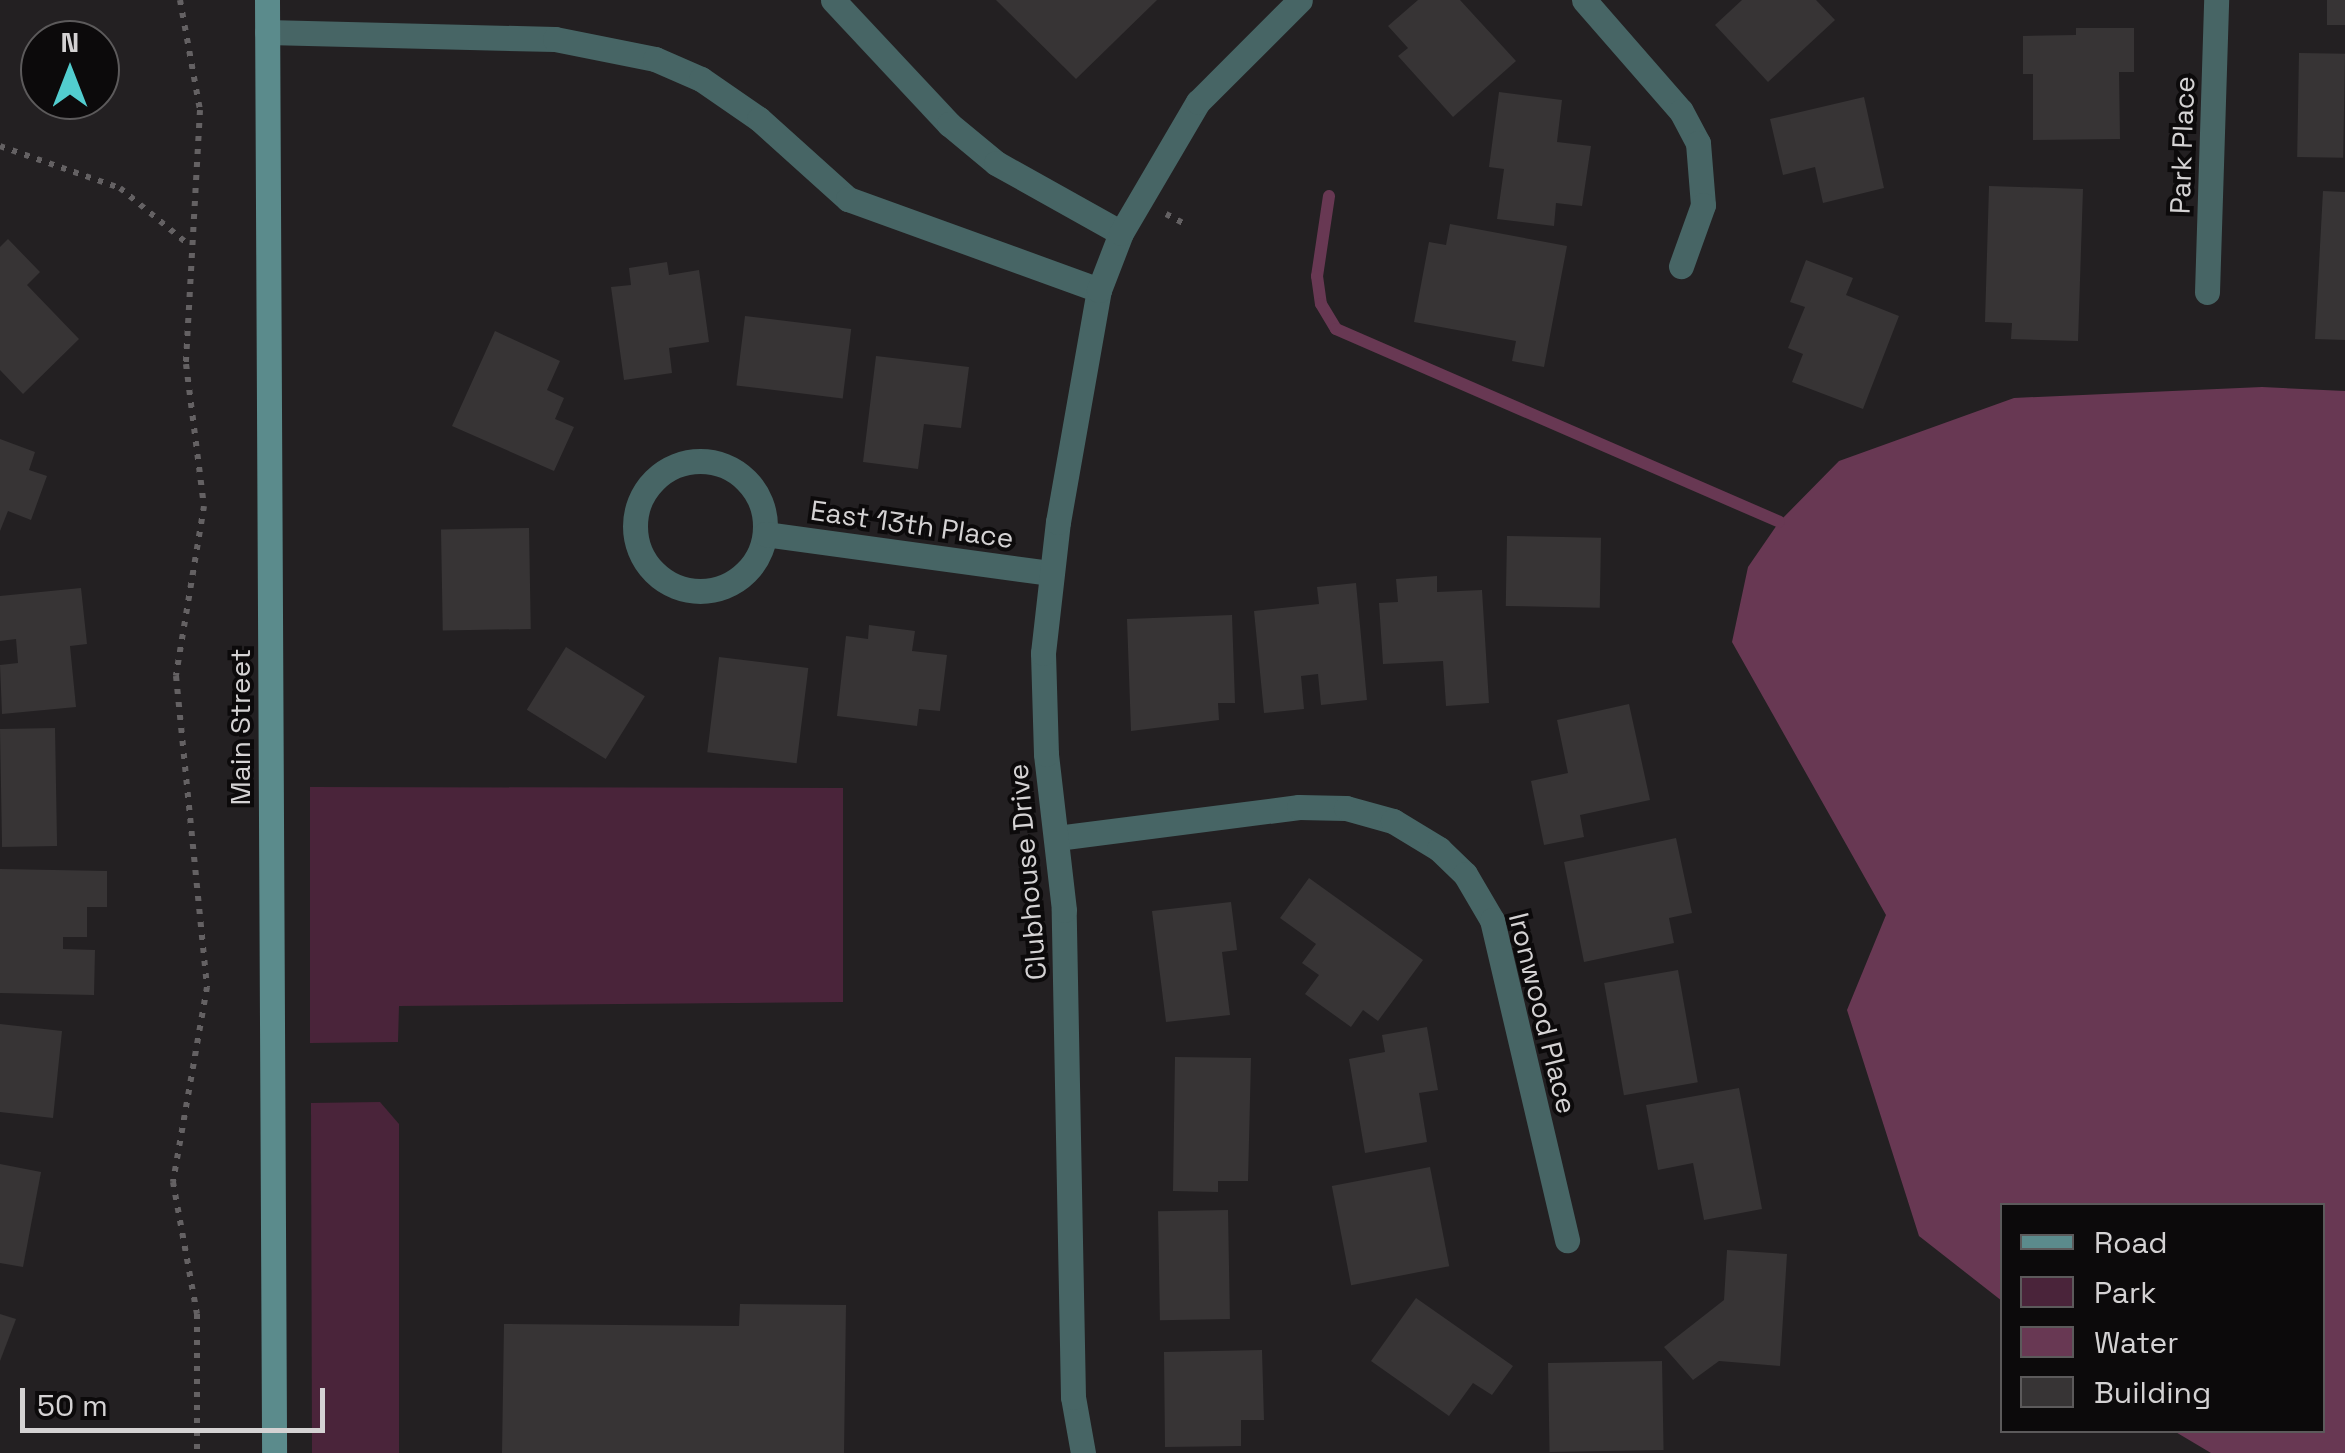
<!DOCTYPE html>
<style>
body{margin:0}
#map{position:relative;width:2345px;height:1453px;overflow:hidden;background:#232022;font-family:"Space Grotesk",sans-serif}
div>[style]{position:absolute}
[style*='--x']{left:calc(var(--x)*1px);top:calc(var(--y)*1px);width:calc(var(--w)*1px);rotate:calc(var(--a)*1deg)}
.green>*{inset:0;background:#4a243a}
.water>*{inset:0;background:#683853}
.stream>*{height:12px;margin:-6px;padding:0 6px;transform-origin:6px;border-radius:6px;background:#683853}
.building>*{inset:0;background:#373435;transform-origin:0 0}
.path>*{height:6px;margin-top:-3px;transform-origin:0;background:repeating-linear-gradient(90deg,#646163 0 5px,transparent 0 13px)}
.street>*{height:25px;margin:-12.5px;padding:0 12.5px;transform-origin:12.5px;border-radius:12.5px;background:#476565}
.street>.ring{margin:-12.5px;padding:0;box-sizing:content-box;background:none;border:25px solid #476565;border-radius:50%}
.secondary>*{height:25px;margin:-12.5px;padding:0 12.5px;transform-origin:12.5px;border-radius:12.5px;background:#5b8b8c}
span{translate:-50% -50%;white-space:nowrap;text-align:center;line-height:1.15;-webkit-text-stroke:8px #0c0a0b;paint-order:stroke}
.street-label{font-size:28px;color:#d4d2d3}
.legend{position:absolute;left:2000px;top:1203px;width:325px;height:230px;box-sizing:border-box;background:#0c0a0b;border:2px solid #5c5a5b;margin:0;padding:12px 18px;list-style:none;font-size:30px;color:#d4d2d3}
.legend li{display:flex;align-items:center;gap:20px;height:50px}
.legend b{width:50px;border:2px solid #5c5a5b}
.north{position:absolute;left:20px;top:20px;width:100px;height:100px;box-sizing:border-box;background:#0c0a0b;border:2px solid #5c5a5b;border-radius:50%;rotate:0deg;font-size:28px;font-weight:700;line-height:40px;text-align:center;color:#d4d2d3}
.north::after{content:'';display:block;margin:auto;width:35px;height:45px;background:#52cdcf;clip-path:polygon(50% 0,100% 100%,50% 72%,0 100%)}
.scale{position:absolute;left:20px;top:1388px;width:305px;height:45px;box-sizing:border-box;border:5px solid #d4d2d3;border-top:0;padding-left:12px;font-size:30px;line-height:35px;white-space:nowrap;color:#d4d2d3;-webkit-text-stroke:8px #0c0a0b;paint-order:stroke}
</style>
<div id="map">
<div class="green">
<div style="clip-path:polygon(310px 787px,843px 788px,843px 1002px,399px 1006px,398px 1042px,310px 1043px)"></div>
<div style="clip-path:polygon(380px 1102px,399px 1124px,399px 1453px,312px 1453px,311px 1103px)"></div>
</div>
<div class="water">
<div style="clip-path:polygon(2262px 387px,2345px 391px,2345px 1453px,2211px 1453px,2174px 1431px,2322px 1430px,2322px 1206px,2002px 1206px,2002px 1301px,1919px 1236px,1847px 1010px,1886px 915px,1732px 642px,1748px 567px,1779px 522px,1839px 461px,2014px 398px)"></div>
</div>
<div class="stream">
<div style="--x:1329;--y:196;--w:81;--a:98.5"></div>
<div style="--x:1317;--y:276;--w:28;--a:82"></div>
<div style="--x:1321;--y:304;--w:29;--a:59"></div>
<div style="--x:1336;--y:329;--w:483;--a:23.5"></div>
</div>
<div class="building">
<div style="clip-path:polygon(996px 0,1157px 0,1076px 79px)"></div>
<div style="clip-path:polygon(1418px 0,1460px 0,1516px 61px,1453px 117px,1398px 56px,1408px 48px,1388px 26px)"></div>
<div style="clip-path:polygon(1742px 0,1816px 0,1835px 20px,1768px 82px,1715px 25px)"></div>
<div style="left:2327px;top:0;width:18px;height:25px"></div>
<div style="clip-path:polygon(2076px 28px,2134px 28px,2134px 72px,2119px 72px,2120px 139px,2033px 140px,2033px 74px,2023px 74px,2023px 36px,2076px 35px)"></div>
<div style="left:2299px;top:53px;width:46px;height:104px;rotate:1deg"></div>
<div style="clip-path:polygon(1499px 92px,1562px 100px,1557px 142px,1591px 146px,1582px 206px,1556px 203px,1554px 226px,1497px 219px,1504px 169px,1489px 167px)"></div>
<div style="clip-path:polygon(1864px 97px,1884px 188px,1823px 203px,1815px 167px,1783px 175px,1770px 119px)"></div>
<div style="clip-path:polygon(1989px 186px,2083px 189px,2078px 341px,2011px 339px,2012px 323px,1985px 322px)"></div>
<div style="clip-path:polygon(2323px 191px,2345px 192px,2345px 340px,2315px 339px)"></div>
<div style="clip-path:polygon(1450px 224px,1567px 246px,1544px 367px,1512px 361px,1516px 341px,1414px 322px,1429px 242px,1446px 245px)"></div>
<div style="clip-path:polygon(8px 239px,40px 272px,27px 285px,79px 339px,23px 394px,0 370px,0 247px)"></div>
<div style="clip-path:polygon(1806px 260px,1853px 278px,1846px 295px,1899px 316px,1863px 409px,1792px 382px,1803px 354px,1788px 348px,1805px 307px,1790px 302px)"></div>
<div style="clip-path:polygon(667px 262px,669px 275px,699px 270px,709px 342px,669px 348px,672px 373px,624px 380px,611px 287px,631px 285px,629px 268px)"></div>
<div style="left:745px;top:316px;width:107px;height:70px;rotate:7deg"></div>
<div style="clip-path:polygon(495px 331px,560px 361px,547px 390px,564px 398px,555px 419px,574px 427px,554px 471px,452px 426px)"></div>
<div style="clip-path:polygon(876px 356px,969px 367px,961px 428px,924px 424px,918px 469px,863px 462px)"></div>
<div style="clip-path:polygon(0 439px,35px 452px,29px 470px,47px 476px,31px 520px,8px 511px,0 531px)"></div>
<div style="left:529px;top:528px;width:101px;height:88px;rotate:89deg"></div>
<div style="left:1507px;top:536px;width:94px;height:70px;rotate:1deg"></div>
<div style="clip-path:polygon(1437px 576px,1437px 592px,1482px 590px,1489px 703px,1446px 706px,1443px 661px,1383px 664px,1379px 603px,1398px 602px,1396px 579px)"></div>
<div style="clip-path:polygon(1356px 583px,1367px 700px,1321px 705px,1318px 674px,1301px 676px,1304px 709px,1264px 713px,1254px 611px,1319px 604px,1317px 587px)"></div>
<div style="clip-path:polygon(81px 588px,87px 644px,70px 646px,76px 707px,2px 714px,0 665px,18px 663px,16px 639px,0 641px,0 596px)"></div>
<div style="clip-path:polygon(1232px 615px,1235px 703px,1218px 703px,1219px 720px,1131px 731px,1127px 619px)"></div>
<div style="clip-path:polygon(869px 625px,915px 631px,912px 651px,947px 655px,940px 711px,919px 709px,917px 726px,837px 716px,846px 636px,868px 639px)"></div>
<div style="left:566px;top:647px;width:93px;height:74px;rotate:32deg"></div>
<div style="left:719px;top:657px;width:90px;height:96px;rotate:7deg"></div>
<div style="clip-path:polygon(1629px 704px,1650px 800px,1580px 815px,1584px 837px,1544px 845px,1531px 781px,1568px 773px,1557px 720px)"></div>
<div style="left:55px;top:728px;width:118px;height:55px;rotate:89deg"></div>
<div style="clip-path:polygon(1676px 838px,1692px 913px,1669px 918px,1674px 943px,1584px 962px,1564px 862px)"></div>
<div style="clip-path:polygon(0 869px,107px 871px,107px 907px,87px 907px,87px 937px,63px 937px,63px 949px,95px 950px,94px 995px,0 993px)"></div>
<div style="clip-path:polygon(1309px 878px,1423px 960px,1378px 1021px,1363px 1010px,1351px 1027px,1305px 994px,1319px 975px,1302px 963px,1316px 944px,1280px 918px)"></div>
<div style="clip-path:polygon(1231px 902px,1237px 950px,1222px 952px,1230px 1015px,1166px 1022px,1152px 911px)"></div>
<div style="left:1678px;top:970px;width:114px;height:75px;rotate:80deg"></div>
<div style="clip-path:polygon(0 1024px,62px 1031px,53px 1118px,0 1112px)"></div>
<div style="clip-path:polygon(1427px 1027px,1438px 1090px,1419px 1093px,1427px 1142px,1365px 1153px,1349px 1059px,1385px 1052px,1382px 1035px)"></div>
<div style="clip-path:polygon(1175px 1057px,1251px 1058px,1248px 1181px,1218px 1181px,1218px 1192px,1173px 1191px)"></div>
<div style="clip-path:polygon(1739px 1088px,1762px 1209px,1704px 1220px,1693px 1163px,1658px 1170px,1646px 1105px)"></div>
<div style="clip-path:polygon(0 1164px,41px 1172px,23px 1267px,0 1263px)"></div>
<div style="left:1430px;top:1167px;width:101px;height:100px;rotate:79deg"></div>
<div style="left:1228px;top:1210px;width:109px;height:70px;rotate:89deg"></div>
<div style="clip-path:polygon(1727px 1250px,1787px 1254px,1780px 1366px,1719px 1361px,1693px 1380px,1664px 1347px,1724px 1300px)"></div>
<div style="clip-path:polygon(1416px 1298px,1513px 1366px,1492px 1395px,1473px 1383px,1449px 1416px,1371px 1361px)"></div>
<div style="clip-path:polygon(740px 1304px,846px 1305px,844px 1453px,502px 1453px,504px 1324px,739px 1326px)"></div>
<div style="clip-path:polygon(0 1314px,16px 1319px,0 1361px)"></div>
<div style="clip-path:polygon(1262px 1350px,1264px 1420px,1241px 1420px,1241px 1446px,1165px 1447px,1164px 1352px)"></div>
<div style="left:1662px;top:1361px;width:89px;height:114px;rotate:89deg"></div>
</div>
<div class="path">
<div style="--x:180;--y:0;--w:112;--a:79.7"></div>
<div style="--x:200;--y:110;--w:254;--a:93.2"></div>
<div style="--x:186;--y:364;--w:143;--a:82.8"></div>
<div style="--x:204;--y:506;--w:172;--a:99.4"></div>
<div style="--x:176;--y:676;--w:313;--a:84.3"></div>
<div style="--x:207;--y:987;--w:198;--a:99.9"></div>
<div style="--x:173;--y:1182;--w:134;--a:79.7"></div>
<div style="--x:197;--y:1314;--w:139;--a:90"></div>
<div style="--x:0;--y:146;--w:127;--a:19.3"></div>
<div style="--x:120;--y:188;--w:88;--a:39.5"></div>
<div style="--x:1166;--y:214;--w:19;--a:28"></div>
</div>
<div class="street">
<div style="--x:833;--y:0;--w:170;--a:46.9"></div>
<div style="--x:949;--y:124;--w:61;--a:39.7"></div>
<div style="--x:996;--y:163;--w:143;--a:29.2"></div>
<div style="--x:1584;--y:0;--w:147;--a:48.9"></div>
<div style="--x:1681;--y:111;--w:36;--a:62"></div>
<div style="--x:1698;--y:143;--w:62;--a:85.4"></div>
<div style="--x:1703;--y:205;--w:65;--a:109.8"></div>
<div style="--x:267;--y:32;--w:288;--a:1.4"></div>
<div style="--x:555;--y:39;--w:102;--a:11.3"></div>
<div style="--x:655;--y:59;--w:50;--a:23.5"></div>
<div style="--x:701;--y:79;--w:70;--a:34.6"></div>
<div style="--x:759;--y:119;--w:120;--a:42"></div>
<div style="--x:848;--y:199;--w:267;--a:19.9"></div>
<div style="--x:2207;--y:292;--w:292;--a:-88.2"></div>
<div class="ring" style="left:635px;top:461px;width:105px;height:105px"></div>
<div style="--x:765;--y:534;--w:289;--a:7.8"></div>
<div style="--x:1057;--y:838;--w:244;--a:-7.3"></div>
<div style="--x:1299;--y:807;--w:47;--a:1.2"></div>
<div style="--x:1346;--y:808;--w:49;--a:15.5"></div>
<div style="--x:1393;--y:821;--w:54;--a:31.3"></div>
<div style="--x:1439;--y:849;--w:36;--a:44"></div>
<div style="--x:1465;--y:874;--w:53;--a:59.6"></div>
<div style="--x:1492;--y:920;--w:329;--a:76.8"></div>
<div style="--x:1083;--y:1453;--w:57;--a:-100.1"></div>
<div style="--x:1073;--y:1397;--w:487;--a:-91.1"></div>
<div style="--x:1064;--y:910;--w:157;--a:-96.6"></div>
<div style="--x:1046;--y:754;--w:101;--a:-91.7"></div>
<div style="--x:1043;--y:653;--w:132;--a:-83.5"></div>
<div style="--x:1058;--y:522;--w:236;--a:-80"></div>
<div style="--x:1099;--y:290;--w:61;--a:-68.9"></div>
<div style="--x:1121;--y:233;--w:152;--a:-59.6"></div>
<div style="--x:1198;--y:102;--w:144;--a:-45"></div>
</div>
<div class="secondary">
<div style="--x:267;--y:0;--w:1453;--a:89.72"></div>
</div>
<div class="street-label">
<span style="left:2182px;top:145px;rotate:-88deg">Park Place</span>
<span style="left:912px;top:524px;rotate:8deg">East 13th Place</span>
<span style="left:240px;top:727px;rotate:-90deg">Main Street</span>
<span style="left:1027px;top:872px;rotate:-95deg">Clubhouse Drive</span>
<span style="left:1543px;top:1013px;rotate:76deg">Ironwood Place</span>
</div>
<ul class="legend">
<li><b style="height:12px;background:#5b8b8c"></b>Road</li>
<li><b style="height:28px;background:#4a243a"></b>Park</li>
<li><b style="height:28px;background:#683853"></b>Water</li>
<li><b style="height:28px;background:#373435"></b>Building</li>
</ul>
<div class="north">N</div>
<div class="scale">50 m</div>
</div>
